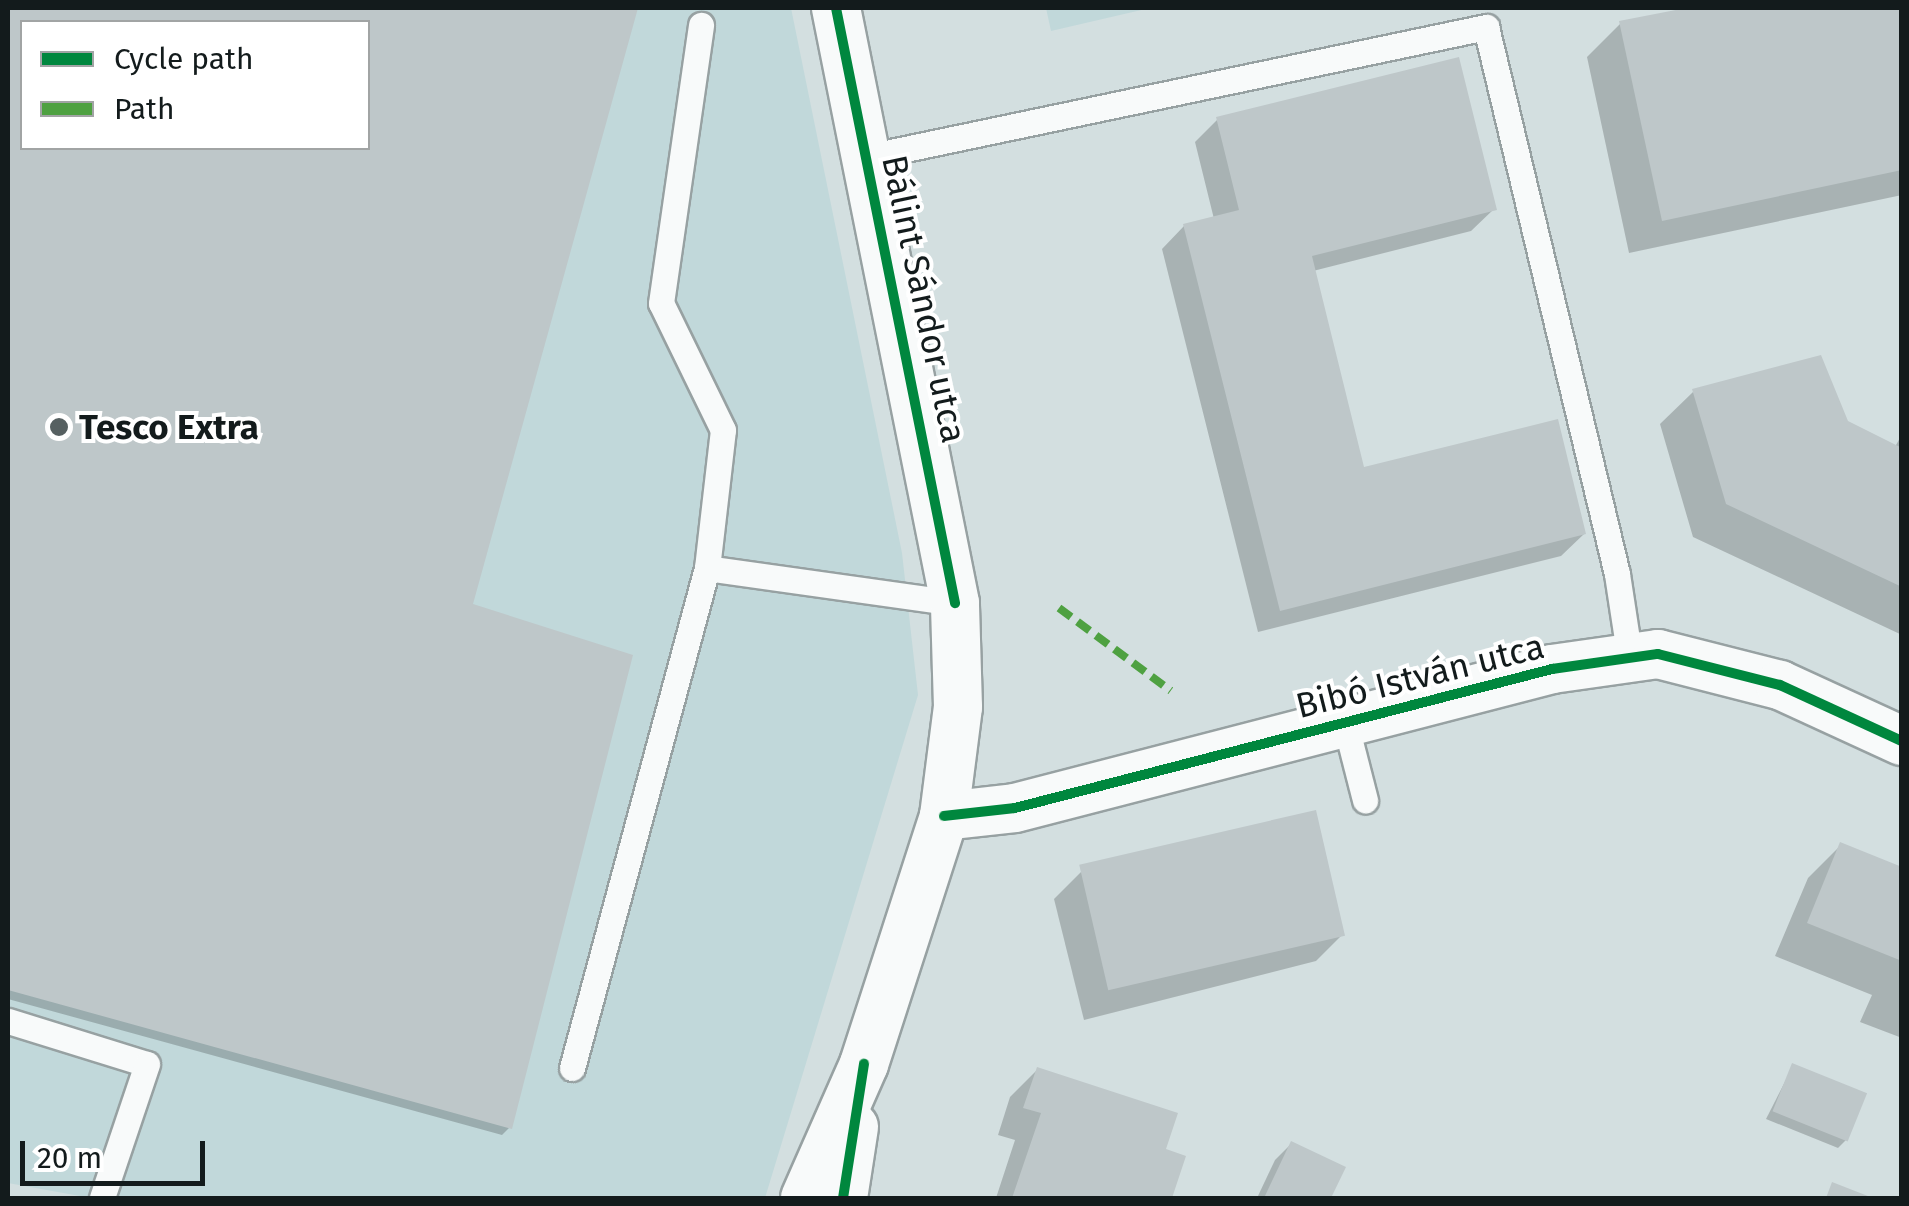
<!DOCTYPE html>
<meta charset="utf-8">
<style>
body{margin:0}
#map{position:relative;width:1909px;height:1206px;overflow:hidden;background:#d3dfe0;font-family:"Fira Sans",sans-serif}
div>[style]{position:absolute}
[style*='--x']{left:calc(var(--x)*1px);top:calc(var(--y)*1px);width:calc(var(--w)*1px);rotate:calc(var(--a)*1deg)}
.built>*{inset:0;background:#c1d8da}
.shadow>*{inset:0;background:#0003}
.building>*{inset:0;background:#bec7c9;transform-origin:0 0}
.roads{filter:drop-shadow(2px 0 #97a1a2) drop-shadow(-2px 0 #97a1a2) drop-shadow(0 2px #97a1a2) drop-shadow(0 -2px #97a1a2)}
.lane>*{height:25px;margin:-12.5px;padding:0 12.5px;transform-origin:12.5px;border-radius:12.5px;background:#f8fafa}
.street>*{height:48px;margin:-24px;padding:0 24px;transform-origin:24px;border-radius:24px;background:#f8fafa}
.quiet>*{height:8px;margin-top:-4px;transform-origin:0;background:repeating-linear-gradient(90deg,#4ea141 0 15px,transparent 0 23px)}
.cycleway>*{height:10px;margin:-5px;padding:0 5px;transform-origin:5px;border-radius:5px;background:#00873e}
.dots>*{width:28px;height:28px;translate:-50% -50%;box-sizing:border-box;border:5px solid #fff;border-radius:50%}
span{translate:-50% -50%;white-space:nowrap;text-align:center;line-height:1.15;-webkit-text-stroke:8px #fff;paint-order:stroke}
.street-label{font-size:35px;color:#131b1c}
.poi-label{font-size:35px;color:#131b1c;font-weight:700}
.left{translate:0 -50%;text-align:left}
.frame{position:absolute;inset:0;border:10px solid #131b1c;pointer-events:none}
.legend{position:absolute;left:20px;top:20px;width:350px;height:130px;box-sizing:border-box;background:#fff;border:2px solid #a1a4a4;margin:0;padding:12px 18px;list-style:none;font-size:30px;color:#131b1c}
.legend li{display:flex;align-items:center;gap:20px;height:50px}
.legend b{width:50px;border:2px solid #a1a4a4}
.scale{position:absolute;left:20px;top:1141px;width:185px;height:45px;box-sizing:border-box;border:5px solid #131b1c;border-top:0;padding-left:12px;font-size:30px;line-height:35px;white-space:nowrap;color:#131b1c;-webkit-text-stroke:8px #fff;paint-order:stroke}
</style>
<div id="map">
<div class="built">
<div style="clip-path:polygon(evenodd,8px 8px,791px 8px,902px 553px,918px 695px,765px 1198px,91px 1198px,8px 1183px,8px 8px,22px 22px,368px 22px,368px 148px,22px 148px,22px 22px)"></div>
<div style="clip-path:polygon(1046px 8px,1150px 8px,1051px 31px)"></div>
</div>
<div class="shadow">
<div style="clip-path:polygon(evenodd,8px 8px,635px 8px,470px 606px,510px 1127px,502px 1135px,8px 999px,8px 8px,22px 22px,368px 22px,368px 148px,22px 148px,22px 22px)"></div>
<div style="clip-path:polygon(1699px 8px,1902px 8px,1902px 195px,1629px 253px,1587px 57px,1620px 24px)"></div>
<div style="clip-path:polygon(1217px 120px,1494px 209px,1471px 231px,1313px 271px,1362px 470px,1584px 534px,1561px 556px,1258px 632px,1162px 249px,1184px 226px,1214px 219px,1195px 142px)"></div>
<div style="clip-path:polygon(1693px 392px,1846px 423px,1895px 447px,1902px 434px,1902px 635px,1693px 537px,1660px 424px)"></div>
<div style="clip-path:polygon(1841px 845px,1902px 870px,1902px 1038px,1860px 1022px,1872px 995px,1775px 956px,1808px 878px)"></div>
<div style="clip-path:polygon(1082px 871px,1343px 934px,1316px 961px,1084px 1020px,1054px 899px)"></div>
<div style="clip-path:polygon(1793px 1066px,1846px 1140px,1838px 1148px,1766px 1119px)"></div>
<div style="clip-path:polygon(1038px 1069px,1163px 1151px,1182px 1158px,1169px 1198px,996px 1198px,1015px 1140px,998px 1135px,1010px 1097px)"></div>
<div style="clip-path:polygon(1291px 1144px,1342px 1168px,1328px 1198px,1257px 1198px,1275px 1160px)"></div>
</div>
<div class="building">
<div style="clip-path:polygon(evenodd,8px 8px,638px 8px,473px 604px,633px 655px,512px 1129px,8px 990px,8px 8px,22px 22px,368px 22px,368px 148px,22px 148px,22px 22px)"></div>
<div style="clip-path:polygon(1686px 8px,1902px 8px,1902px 170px,1662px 221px,1619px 21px)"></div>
<div style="clip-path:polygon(1459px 57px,1497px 210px,1312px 256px,1364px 467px,1558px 419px,1586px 534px,1280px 611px,1183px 224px,1239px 210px,1216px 117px)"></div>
<div style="clip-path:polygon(1821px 355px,1848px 421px,1902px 448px,1902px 587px,1726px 504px,1692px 389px)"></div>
<div style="left:1316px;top:810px;width:129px;height:243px;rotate:77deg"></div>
<div style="clip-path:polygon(1840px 842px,1902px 867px,1902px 961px,1807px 923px)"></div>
<div style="left:1792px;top:1063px;width:81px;height:52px;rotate:22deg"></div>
<div style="clip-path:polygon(1037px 1067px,1178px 1113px,1166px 1149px,1186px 1156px,1172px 1198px,1012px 1198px,1041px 1113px,1023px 1108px)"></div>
<div style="clip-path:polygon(1291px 1141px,1346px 1167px,1331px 1198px,1264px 1198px)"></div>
<div style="clip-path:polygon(1832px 1182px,1873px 1198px,1826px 1198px)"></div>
</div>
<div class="roads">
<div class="lane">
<div style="--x:867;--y:157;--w:633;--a:-11.86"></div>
<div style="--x:1486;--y:27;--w:562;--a:76.53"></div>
<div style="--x:1617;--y:574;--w:86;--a:81.3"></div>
<div style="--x:707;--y:568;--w:250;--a:8"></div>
<div style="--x:1345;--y:722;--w:81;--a:75.6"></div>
<div style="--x:8;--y:1021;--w:145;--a:17.2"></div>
<div style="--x:147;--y:1064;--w:141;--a:108.6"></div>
<div style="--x:572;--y:1068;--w:518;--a:-74.89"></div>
<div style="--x:707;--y:568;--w:139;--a:-83.4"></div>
<div style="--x:723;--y:430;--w:141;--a:-116"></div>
<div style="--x:661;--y:303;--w:281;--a:-81.8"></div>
</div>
<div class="street">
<div style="--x:944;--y:816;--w:71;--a:-6.4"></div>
<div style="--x:1015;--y:808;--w:555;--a:-14.51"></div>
<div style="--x:1552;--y:669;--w:107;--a:-8.1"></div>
<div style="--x:1658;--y:654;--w:126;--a:14.3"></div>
<div style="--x:1780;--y:685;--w:134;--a:24.7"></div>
<div style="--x:805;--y:1198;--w:146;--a:-66.2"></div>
<div style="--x:864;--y:1064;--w:261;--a:-72.1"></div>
<div style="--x:944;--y:816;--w:110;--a:-82.7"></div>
<div style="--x:958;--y:707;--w:104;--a:-91.7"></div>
<div style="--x:955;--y:603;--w:607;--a:-101.31"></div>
<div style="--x:843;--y:1198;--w:72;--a:-81.2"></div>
</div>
</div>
<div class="quiet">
<div style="--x:1059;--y:608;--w:139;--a:36.5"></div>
</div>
<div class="cycleway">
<div style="--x:836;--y:8;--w:607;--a:78.69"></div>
<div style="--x:944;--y:816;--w:71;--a:-6.4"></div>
<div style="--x:1015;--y:808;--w:555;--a:-14.51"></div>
<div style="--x:1552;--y:669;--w:107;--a:-8.1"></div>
<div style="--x:1658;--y:654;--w:126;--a:14.3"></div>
<div style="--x:1780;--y:685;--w:134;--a:24.7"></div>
<div style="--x:843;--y:1198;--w:136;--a:-81.1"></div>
</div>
<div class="dots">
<div style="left:59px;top:427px;background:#566061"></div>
</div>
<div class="street-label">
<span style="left:924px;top:299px;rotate:78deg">Bálint Sándor utca</span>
<span style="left:1420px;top:676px;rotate:-14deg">Bibó István utca</span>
</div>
<div class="poi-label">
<span class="left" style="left:79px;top:427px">Tesco Extra</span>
</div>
<div class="frame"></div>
<ul class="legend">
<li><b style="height:12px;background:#00873e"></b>Cycle path</li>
<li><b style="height:12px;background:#4ea141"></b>Path</li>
</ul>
<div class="scale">20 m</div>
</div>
